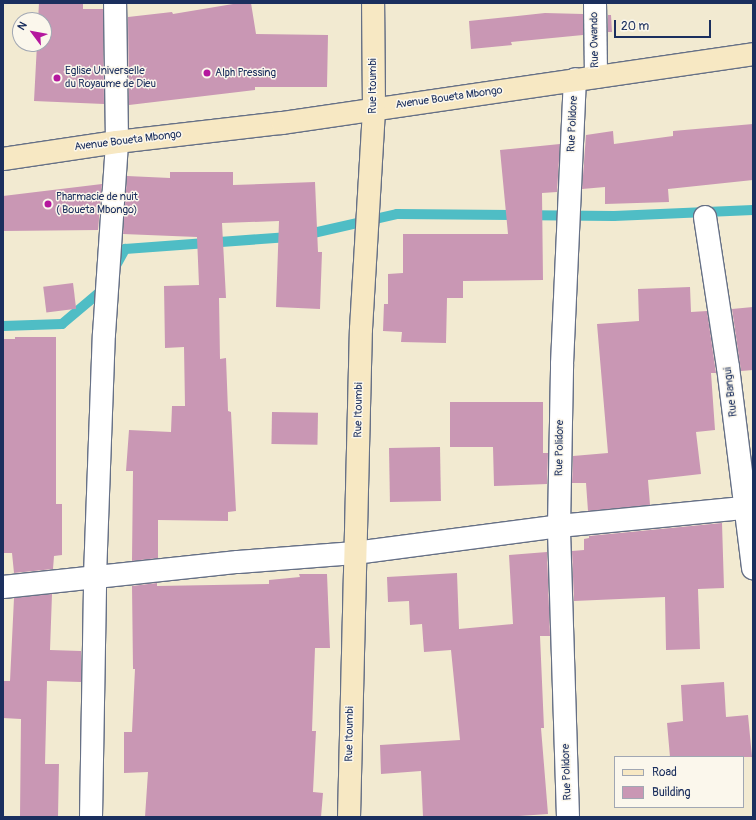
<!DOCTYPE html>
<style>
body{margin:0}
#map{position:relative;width:756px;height:820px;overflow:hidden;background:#f2ead1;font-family:Pangolin,sans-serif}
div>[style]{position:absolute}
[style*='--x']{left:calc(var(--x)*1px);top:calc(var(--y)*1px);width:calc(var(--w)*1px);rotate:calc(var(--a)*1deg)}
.stream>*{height:10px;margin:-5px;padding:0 5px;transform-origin:5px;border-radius:5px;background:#4fbdc5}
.building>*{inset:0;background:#c997b4;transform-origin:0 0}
.roads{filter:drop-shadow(1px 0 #667086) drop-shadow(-1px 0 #667086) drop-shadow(0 1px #667086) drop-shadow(0 -1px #667086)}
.street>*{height:22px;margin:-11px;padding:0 11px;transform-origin:11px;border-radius:11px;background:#fff}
.secondary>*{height:22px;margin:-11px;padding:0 11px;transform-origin:11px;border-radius:11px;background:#f7e8c3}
.dots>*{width:11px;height:11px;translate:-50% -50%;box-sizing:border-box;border:2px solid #fbf7ec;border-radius:50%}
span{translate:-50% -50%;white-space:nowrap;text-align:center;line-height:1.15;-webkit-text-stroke:3px #fbf7ec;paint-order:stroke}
.street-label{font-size:11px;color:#1b2f5e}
.poi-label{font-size:11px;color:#1b2f5e}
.left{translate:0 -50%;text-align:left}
.frame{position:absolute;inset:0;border:4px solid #1b2f5e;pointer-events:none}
.legend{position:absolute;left:614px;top:756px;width:130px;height:52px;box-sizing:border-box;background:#fbf7ec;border:1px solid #a1a7b3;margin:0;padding:5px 7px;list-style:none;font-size:12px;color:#1b2f5e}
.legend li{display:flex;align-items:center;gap:8px;height:20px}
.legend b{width:20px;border:1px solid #a1a7b3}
.north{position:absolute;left:12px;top:12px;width:40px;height:40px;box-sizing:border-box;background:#fbf7ec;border:1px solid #a1a7b3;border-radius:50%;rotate:302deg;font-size:11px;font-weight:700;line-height:16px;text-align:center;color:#1b2f5e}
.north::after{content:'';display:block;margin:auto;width:14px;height:18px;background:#b5179e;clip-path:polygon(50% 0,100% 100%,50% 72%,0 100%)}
.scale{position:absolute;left:614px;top:20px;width:97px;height:18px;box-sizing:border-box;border:2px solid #1b2f5e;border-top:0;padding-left:5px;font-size:12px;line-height:14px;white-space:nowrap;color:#1b2f5e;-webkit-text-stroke:3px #fbf7ec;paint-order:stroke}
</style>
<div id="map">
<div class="stream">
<div style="--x:114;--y:269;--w:23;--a:-61"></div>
<div style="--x:125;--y:249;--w:175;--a:-4.2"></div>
<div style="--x:300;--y:236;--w:99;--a:-12.8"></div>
<div style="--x:397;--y:214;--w:217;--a:0.5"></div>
<div style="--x:614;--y:216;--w:139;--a:-2.5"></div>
<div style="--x:3;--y:326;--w:59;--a:-1.9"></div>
<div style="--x:62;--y:324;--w:51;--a:-40.2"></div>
<div style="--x:101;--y:291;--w:6;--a:-59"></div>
</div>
<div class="building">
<div style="clip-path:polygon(39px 3px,83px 3px,83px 9px,103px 9px,104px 104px,34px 101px,37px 44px,44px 44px,44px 20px,38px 20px)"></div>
<div style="clip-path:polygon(239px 3px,251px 3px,256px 34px,328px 35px,327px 87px,255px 87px,255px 90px,129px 105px,128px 17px,172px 12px,173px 14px)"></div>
<div style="clip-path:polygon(545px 13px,583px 14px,583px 35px,511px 42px,512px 45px,471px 49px,469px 21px)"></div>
<div style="clip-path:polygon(608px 15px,611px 15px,612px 32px,608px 32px)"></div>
<div style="clip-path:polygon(753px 124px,753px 180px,668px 189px,669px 202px,605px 204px,605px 187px,582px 189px,586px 135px,613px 131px,614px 144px,673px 136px,673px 131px)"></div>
<div style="clip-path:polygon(560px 144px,557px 192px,542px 193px,543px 280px,463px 281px,463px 298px,447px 298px,446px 343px,401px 342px,402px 332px,383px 331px,384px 304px,388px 304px,388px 274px,403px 273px,403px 234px,508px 234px,500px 150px)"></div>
<div style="clip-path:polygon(170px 172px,233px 172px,233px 185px,315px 182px,318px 252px,322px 252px,320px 309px,276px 307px,279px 221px,222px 223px,226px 298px,219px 298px,220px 359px,226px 358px,228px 411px,231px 412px,236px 511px,228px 512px,228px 521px,158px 520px,158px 558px,132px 561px,133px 471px,126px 471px,129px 430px,171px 432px,172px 406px,185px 406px,184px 347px,165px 348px,164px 286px,199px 285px,197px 237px,123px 234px,127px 176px,170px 178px)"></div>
<div style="clip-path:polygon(102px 184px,98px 230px,3px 231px,3px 196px)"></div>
<div style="left:73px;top:283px;width:26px;height:30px;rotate:83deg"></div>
<div style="clip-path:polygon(690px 287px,691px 312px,707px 311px,716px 373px,711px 373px,715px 430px,696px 432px,701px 474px,648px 480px,650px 505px,588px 511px,586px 483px,572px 483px,573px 456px,608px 453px,597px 324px,639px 321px,638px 289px)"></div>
<div style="clip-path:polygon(753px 307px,753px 370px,741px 371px,732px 309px)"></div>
<div style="clip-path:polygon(15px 337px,56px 337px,56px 504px,62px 504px,62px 555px,54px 556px,53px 569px,14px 573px,12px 553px,3px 553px,3px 339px,15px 339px)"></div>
<div style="clip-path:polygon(450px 402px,543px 402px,543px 453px,548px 453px,547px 484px,494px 486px,493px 447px,450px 447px)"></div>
<div style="left:272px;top:412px;width:46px;height:32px;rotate:1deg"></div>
<div style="left:440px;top:447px;width:54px;height:51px;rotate:89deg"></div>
<div style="clip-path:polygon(722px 523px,724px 588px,698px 589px,700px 649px,666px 650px,665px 597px,574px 601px,572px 551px,584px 550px,584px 539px,589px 538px,589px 536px)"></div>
<div style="clip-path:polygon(547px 552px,550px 636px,540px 636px,544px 728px,541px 728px,548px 814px,503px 817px,423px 817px,421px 771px,381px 774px,380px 745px,460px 740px,451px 650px,424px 652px,422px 624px,410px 625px,409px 601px,388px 602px,387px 577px,457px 573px,459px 629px,513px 624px,509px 555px)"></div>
<div style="clip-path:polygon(299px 574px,327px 574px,330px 648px,315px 648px,312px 731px,316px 731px,313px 792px,323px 793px,321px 817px,145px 817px,148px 772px,124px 773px,124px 732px,132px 732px,135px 669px,133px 669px,132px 586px,157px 583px,157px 586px,269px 584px,269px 580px,300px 577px)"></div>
<div style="clip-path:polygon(52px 594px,50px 650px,81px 651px,81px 682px,47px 681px,45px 764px,59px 764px,58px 817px,20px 817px,21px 719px,3px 718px,3px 681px,10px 681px,14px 598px)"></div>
<div style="clip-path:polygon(724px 682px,726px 717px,748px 715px,752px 757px,670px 757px,667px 723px,683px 721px,681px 685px)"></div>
</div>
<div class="roads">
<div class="street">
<div style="--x:595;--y:3;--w:74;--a:89.2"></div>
<div style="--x:705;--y:217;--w:152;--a:81.3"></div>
<div style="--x:728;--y:367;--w:203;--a:82.9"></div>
<div style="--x:3;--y:587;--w:236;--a:-6.1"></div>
<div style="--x:238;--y:562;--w:117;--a:-4.4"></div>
<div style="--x:355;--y:553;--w:206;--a:-7.5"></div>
<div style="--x:559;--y:526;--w:195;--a:-5.6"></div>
<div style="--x:91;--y:817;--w:241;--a:-89"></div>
<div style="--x:95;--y:576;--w:242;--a:-87.9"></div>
<div style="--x:104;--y:334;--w:192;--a:-86.1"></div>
<div style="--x:117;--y:142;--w:139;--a:-90.8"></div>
<div style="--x:568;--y:817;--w:291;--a:-91.8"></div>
<div style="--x:559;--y:526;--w:162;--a:-88.9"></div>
<div style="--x:562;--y:364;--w:285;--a:-87.4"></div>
</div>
<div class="secondary">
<div style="--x:3;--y:159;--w:115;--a:-8.5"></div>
<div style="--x:117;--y:142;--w:166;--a:-6.6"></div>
<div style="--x:282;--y:123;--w:476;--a:-8.3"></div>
<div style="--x:349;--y:817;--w:488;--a:-88.6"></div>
<div style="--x:361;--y:329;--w:220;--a:-86.6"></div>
<div style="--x:374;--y:109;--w:106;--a:-90.5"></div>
</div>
</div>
<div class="dots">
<div style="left:207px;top:73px;background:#b5179e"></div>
<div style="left:57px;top:78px;background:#b5179e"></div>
<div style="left:48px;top:204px;background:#b5179e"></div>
</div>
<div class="street-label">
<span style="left:595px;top:40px;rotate:-91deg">Rue Owando</span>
<span style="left:373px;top:86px;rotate:-90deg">Rue Itoumbi</span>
<span style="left:449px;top:98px;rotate:-8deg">Avenue Boueta Mbongo</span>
<span style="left:573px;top:124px;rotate:-87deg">Rue Polidore</span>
<span style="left:128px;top:141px;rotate:-7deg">Avenue Boueta Mbongo</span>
<span style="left:731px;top:392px;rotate:-97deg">Rue Bangui</span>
<span style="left:359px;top:410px;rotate:-89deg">Rue Itoumbi</span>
<span style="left:560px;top:448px;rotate:-89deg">Rue Polidore</span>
<span style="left:350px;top:734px;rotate:-89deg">Rue Itoumbi</span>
<span style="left:567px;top:772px;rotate:-92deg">Rue Polidore</span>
</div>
<div class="poi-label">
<span class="left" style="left:65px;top:78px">Eglise Universelle<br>du Royaume de Dieu</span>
<span class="left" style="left:215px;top:73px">Alph Pressing</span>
<span class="left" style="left:56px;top:204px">Pharmacie de nuit<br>( Boueta Mbongo)</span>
</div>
<div class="frame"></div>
<ul class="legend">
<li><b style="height:5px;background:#f7e8c3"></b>Road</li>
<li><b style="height:11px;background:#c997b4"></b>Building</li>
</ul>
<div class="north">N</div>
<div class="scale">20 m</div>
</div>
